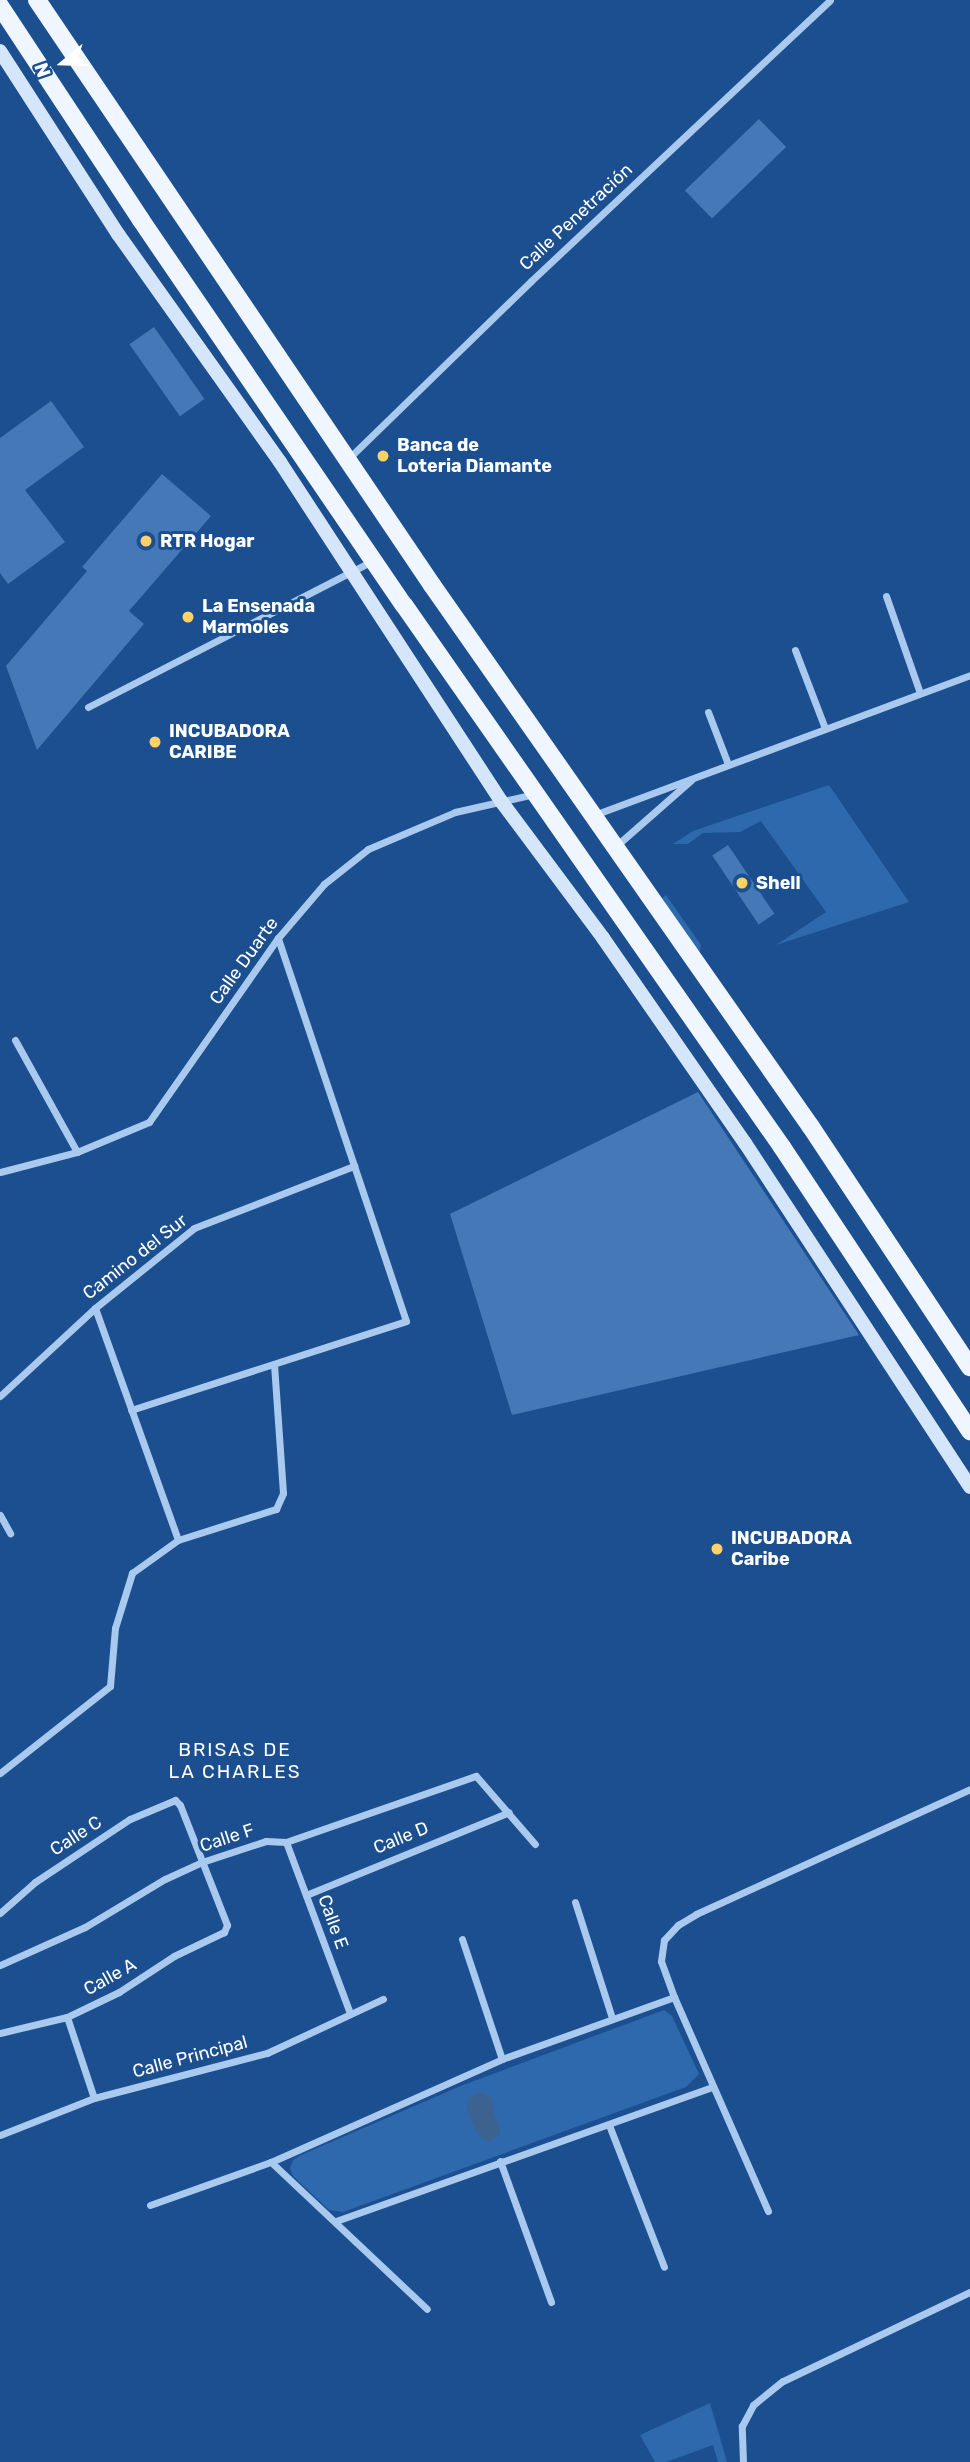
<!DOCTYPE html>
<meta charset="utf-8">
<style>
body{margin:0}
#map{position:relative;width:970px;height:2462px;overflow:hidden;background:#1b4f8f;font-family:Rubik,sans-serif}
div>[style]{position:absolute}
[style*='--x']{left:calc(var(--x)*1px);top:calc(var(--y)*1px);width:calc(var(--w)*1px);rotate:calc(var(--a)*1deg)}
.green>*{inset:0;background:#2e69ad}
.water>*{inset:0;background:#3c6290}
.building>*{inset:0;background:#4478b7;transform-origin:0 0}
.street>*{height:7px;margin:-3.5px;padding:0 3.5px;transform-origin:3.5px;border-radius:3.5px;background:#a9c9ee}
.secondary>*{height:14px;margin:-7px;padding:0 7px;transform-origin:7px;border-radius:7px;background:#d6e6fa}
.primary>*{height:18px;margin:-9px;padding:0 9px;transform-origin:9px;border-radius:9px;background:#f0f6ff}
.dots>*{width:19px;height:19px;translate:-50% -50%;box-sizing:border-box;border:4px solid #1b4f8f;border-radius:50%}
span{translate:-50% -50%;white-space:nowrap;text-align:center;line-height:1.15;-webkit-text-stroke:6px #1b4f8f;paint-order:stroke}
.street-label{font-size:18px;color:#fff}
.poi-label{font-size:18px;color:#fff;font-weight:700}
.left{translate:0 -50%;text-align:left}
.neighbourhood-label{font-size:19px;color:#fff;letter-spacing:2px}
.north{position:absolute;left:28px;top:28px;width:70px;height:70px;-webkit-text-stroke:5px #1b4f8f;paint-order:stroke;rotate:251deg;font-size:19px;font-weight:700;line-height:28px;text-align:center;color:#fff}
.north::after{content:'';display:block;margin:auto;width:24px;height:32px;background:#fff;clip-path:polygon(50% 0,100% 100%,50% 72%,0 100%)}
</style>
<div id="map">
<div class="green">
<div style="clip-path:polygon(829px 785px,909px 902px,776px 945px,826px 912px,761px 821px,740px 832px,703px 833px,688px 844px,673px 844px,693px 831px)"></div>
<div style="clip-path:polygon(666px 895px,701px 945px,700px 951px,696px 952px,661px 899px)"></div>
<div style="clip-path:polygon(664px 2010px,672px 2016px,699px 2074px,686px 2087px,343px 2212px,329px 2210px,293px 2176px,290px 2168px,293px 2160px,301px 2155px,463px 2085px)"></div>
<div style="clip-path:polygon(710px 2403px,727px 2462px,718px 2462px,713px 2445px,666px 2462px,655px 2462px,640px 2435px)"></div>
</div>
<div class="water">
<div style="clip-path:polygon(480px 2093px,492px 2098px,494px 2115px,500px 2126px,500px 2134px,491px 2141px,483px 2139px,477px 2133px,467px 2110px,469px 2098px)"></div>
</div>
<div class="building">
<div style="left:759px;top:119px;width:39px;height:103px;rotate:46deg"></div>
<div style="left:154px;top:327px;width:88px;height:30px;rotate:55deg"></div>
<div style="clip-path:polygon(51px 401px,84px 447px,25px 490px,65px 542px,8px 584px,0 573px,0 438px)"></div>
<div style="clip-path:polygon(162px 474px,211px 516px,129px 611px,144px 624px,37px 750px,6px 666px,87px 571px,82px 567px)"></div>
<div style="left:728px;top:845px;width:83px;height:19px;rotate:56deg"></div>
<div style="clip-path:polygon(698px 1092px,859px 1335px,512px 1415px,450px 1214px)"></div>
</div>
<div class="street">
<div style="--x:348;--y:459;--w:255;--a:-44.2"></div>
<div style="--x:531;--y:281;--w:410;--a:-43.2"></div>
<div style="--x:886;--y:596;--w:103;--a:70.7"></div>
<div style="--x:795;--y:650;--w:84;--a:69"></div>
<div style="--x:88;--y:707;--w:322;--a:-27.2"></div>
<div style="--x:708;--y:712;--w:56;--a:69"></div>
<div style="--x:594;--y:815;--w:401;--a:-20.4"></div>
<div style="--x:616;--y:846;--w:100;--a:-41.3"></div>
<div style="--x:15;--y:1040;--w:128;--a:61"></div>
<div style="--x:0;--y:1172;--w:80;--a:-14.6"></div>
<div style="--x:77;--y:1152;--w:78;--a:-22.6"></div>
<div style="--x:149;--y:1122;--w:225;--a:-55"></div>
<div style="--x:278;--y:938;--w:71;--a:-49.6"></div>
<div style="--x:324;--y:884;--w:56;--a:-38.5"></div>
<div style="--x:368;--y:849;--w:95;--a:-23"></div>
<div style="--x:455;--y:812;--w:81;--a:-12.8"></div>
<div style="--x:95;--y:1308;--w:246;--a:70.3"></div>
<div style="--x:0;--y:1396;--w:129;--a:-42.8"></div>
<div style="--x:95;--y:1308;--w:127;--a:-38.9"></div>
<div style="--x:194;--y:1228;--w:172;--a:-21.2"></div>
<div style="--x:131;--y:1410;--w:289;--a:-17.9"></div>
<div style="--x:406;--y:1321;--w:404;--a:-108.5"></div>
<div style="--x:0;--y:1515;--w:21;--a:61"></div>
<div style="--x:0;--y:1773;--w:140;--a:-38.3"></div>
<div style="--x:110;--y:1686;--w:58;--a:-85.1"></div>
<div style="--x:115;--y:1628;--w:58;--a:-72.8"></div>
<div style="--x:132;--y:1573;--w:57;--a:-35.7"></div>
<div style="--x:178;--y:1540;--w:103;--a:-17.6"></div>
<div style="--x:276;--y:1509;--w:17;--a:-66"></div>
<div style="--x:283;--y:1493;--w:129;--a:-94"></div>
<div style="--x:286;--y:1842;--w:183;--a:69.5"></div>
<div style="--x:306;--y:1895;--w:219;--a:-22.2"></div>
<div style="--x:575;--y:1902;--w:122;--a:72.3"></div>
<div style="--x:0;--y:1913;--w:47;--a:-41.5"></div>
<div style="--x:35;--y:1882;--w:114;--a:-33.6"></div>
<div style="--x:130;--y:1819;--w:49;--a:-22.9"></div>
<div style="--x:175;--y:1800;--w:7;--a:45"></div>
<div style="--x:180;--y:1805;--w:129;--a:68.6"></div>
<div style="--x:227;--y:1925;--w:8;--a:113"></div>
<div style="--x:224;--y:1932;--w:55;--a:154.4"></div>
<div style="--x:174;--y:1956;--w:66;--a:146.8"></div>
<div style="--x:119;--y:1992;--w:58;--a:154.3"></div>
<div style="--x:67;--y:2017;--w:69;--a:166.6"></div>
<div style="--x:462;--y:1939;--w:126;--a:71.6"></div>
<div style="--x:0;--y:1965;--w:93;--a:-24.1"></div>
<div style="--x:85;--y:1927;--w:93;--a:-31"></div>
<div style="--x:165;--y:1879;--w:41;--a:-24.7"></div>
<div style="--x:202;--y:1862;--w:67;--a:-18.2"></div>
<div style="--x:266;--y:1841;--w:20;--a:3"></div>
<div style="--x:286;--y:1842;--w:201;--a:-19.2"></div>
<div style="--x:476;--y:1776;--w:90;--a:49.1"></div>
<div style="--x:67;--y:2017;--w:85;--a:71.6"></div>
<div style="--x:609;--y:2125;--w:152;--a:68.8"></div>
<div style="--x:0;--y:2135;--w:101;--a:-21.5"></div>
<div style="--x:94;--y:2098;--w:179;--a:-14.6"></div>
<div style="--x:267;--y:2053;--w:128;--a:-25"></div>
<div style="--x:500;--y:2161;--w:150;--a:70.1"></div>
<div style="--x:271;--y:2162;--w:214;--a:43.3"></div>
<div style="--x:150;--y:2205;--w:128;--a:-19.6"></div>
<div style="--x:271;--y:2162;--w:253;--a:-24"></div>
<div style="--x:502;--y:2059;--w:183;--a:-19.8"></div>
<div style="--x:768;--y:2211;--w:234;--a:-113.7"></div>
<div style="--x:674;--y:1997;--w:38;--a:-110"></div>
<div style="--x:661;--y:1961;--w:21;--a:-82"></div>
<div style="--x:664;--y:1940;--w:21;--a:-47"></div>
<div style="--x:678;--y:1925;--w:21;--a:-31"></div>
<div style="--x:696;--y:1914;--w:301;--a:-24.5"></div>
<div style="--x:336;--y:2221;--w:400;--a:-19.6"></div>
<div style="--x:743;--y:2462;--w:36;--a:-92"></div>
<div style="--x:742;--y:2426;--w:24;--a:-62"></div>
<div style="--x:753;--y:2405;--w:38;--a:-39"></div>
<div style="--x:783;--y:2381;--w:207;--a:-25.5"></div>
</div>
<div class="secondary">
<div style="--x:0;--y:51;--w:218;--a:57.2"></div>
<div style="--x:118;--y:234;--w:280;--a:54.6"></div>
<div style="--x:280;--y:462;--w:405;--a:56.9"></div>
<div style="--x:501;--y:801;--w:171;--a:53.3"></div>
<div style="--x:603;--y:938;--w:249;--a:55.3"></div>
<div style="--x:745;--y:1143;--w:411;--a:56.8"></div>
</div>
<div class="primary">
<div style="--x:37;--y:0;--w:706;--a:55.97"></div>
<div style="--x:432;--y:585;--w:661;--a:55.04"></div>
<div style="--x:811;--y:1127;--w:288;--a:56.5"></div>
<div style="--x:0;--y:6;--w:256;--a:56.6"></div>
<div style="--x:141;--y:220;--w:466;--a:55.7"></div>
<div style="--x:404;--y:605;--w:661;--a:55.11"></div>
<div style="--x:782;--y:1147;--w:341;--a:56.5"></div>
</div>
<div class="dots">
<div style="left:383px;top:456px;background:#ffd166"></div>
<div style="left:146px;top:541px;background:#ffd166"></div>
<div style="left:188px;top:617px;background:#ffd166"></div>
<div style="left:155px;top:742px;background:#ffd166"></div>
<div style="left:742px;top:883px;background:#ffd166"></div>
<div style="left:717px;top:1549px;background:#ffd166"></div>
</div>
<div class="street-label">
<span style="left:576px;top:217px;rotate:-43deg">Calle Penetración</span>
<span style="left:244px;top:961px;rotate:-54deg">Calle Duarte</span>
<span style="left:135px;top:1257px;rotate:-38deg">Camino del Sur</span>
<span style="left:76px;top:1836px;rotate:-33deg">Calle C</span>
<span style="left:227px;top:1838px;rotate:-18deg">Calle F</span>
<span style="left:401px;top:1838px;rotate:-22deg">Calle D</span>
<span style="left:333px;top:1922px;rotate:70deg">Calle E</span>
<span style="left:110px;top:1977px;rotate:-29deg">Calle A</span>
<span style="left:190px;top:2057px;rotate:-15deg">Calle Principal</span>
</div>
<div class="poi-label">
<span class="left" style="left:397px;top:456px">Banca de<br>Loteria Diamante</span>
<span class="left" style="left:160px;top:541px">RTR Hogar</span>
<span class="left" style="left:202px;top:617px">La Ensenada<br>Marmoles</span>
<span class="left" style="left:169px;top:742px">INCUBADORA<br>CARIBE</span>
<span class="left" style="left:756px;top:883px">Shell</span>
<span class="left" style="left:731px;top:1549px">INCUBADORA<br>Caribe</span>
</div>
<div class="neighbourhood-label">
<span style="left:235px;top:1761px">BRISAS DE<br>LA CHARLES</span>
</div>
<div class="north">N</div>
</div>
